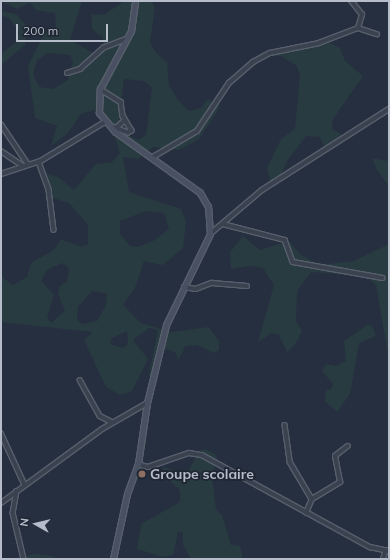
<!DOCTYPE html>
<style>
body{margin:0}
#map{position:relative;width:390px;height:560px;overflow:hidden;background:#262f3f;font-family:Mulish,sans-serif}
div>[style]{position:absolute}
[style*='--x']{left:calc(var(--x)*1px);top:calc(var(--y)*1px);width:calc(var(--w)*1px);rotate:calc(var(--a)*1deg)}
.green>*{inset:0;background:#283b40}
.roads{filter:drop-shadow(1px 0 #585f6c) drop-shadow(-1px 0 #585f6c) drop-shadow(0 1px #585f6c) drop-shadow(0 -1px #585f6c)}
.minor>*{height:3.5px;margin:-1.75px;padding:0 1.75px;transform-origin:1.75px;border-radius:1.75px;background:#3a414f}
.tertiary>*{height:4px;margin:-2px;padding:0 2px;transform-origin:2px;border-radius:2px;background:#3a414f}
.secondary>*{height:4.5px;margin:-2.25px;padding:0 2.25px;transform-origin:2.25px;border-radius:2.25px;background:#485062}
.dots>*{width:11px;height:11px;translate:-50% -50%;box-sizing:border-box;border:2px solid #1f2634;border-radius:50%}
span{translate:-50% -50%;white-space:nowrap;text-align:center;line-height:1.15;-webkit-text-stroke:3.5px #1f2634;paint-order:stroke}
.poi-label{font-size:14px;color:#b6bcc9;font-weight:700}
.left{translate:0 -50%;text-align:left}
.frame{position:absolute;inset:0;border:2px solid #b6bcc9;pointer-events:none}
.north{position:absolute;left:16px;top:504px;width:40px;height:40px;-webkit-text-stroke:3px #1f2634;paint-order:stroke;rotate:278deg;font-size:11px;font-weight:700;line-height:16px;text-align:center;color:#b6bcc9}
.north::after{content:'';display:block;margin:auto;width:14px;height:18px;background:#b6bcc9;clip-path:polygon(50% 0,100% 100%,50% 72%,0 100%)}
.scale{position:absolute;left:16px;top:24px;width:92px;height:18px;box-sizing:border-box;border:2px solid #b6bcc9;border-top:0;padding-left:5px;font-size:12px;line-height:14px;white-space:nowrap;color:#b6bcc9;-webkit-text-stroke:3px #1f2634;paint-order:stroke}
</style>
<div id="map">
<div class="green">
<div style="clip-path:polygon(evenodd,1px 1px,82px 1px,70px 40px,95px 54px,103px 48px,103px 38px,92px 29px,91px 14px,104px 15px,124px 1px,152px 1px,155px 8px,150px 42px,156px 53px,167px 62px,169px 86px,178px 100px,189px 111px,201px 108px,208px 99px,220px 107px,199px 139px,179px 150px,153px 147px,138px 159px,123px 157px,129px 192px,181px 209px,186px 221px,183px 248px,163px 265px,144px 261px,135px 288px,123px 305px,141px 323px,172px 332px,209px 327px,219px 341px,219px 350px,214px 353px,197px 345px,185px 346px,178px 361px,176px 353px,164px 348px,159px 353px,153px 392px,149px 374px,158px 330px,149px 328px,133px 340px,148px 359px,132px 391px,120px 395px,106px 387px,84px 340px,93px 332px,1px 322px,1px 268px,3px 278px,13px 285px,27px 277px,31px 263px,54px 250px,61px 239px,81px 247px,88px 244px,88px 225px,69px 203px,50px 197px,45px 173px,58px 177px,74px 190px,96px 164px,112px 162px,120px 153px,108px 117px,94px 110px,81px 114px,68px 133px,51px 146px,57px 126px,35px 118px,28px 66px,43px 36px,48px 31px,56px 32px,55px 13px,36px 10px,30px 3px,17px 9px,1px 1px,48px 53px,70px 55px,73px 61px,68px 80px,53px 89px,39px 87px,33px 74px,37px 60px,48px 53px,1px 1px,124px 79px,144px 81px,152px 88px,146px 135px,138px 140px,118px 130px,124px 79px,1px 1px,146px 211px,164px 213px,169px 229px,155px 240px,138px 247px,130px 246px,120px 234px,120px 221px,146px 211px,1px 1px,62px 263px,69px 268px,67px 281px,60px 286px,58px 294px,65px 311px,51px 323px,47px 317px,54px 295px,41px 281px,47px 270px,62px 263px,1px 1px,92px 291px,107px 294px,106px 305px,97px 321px,82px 324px,77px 320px,78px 307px,92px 291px,1px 1px,127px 331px,128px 344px,123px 348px,110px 344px,112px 338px,127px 331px)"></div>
<div style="clip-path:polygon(1px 11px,16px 14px,27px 26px,25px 45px,1px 65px,1px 54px,16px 42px,19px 32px,8px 17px,1px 16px)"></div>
<div style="clip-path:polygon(322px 39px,340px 48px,345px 61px,363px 76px,333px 119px,332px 129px,344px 136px,337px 145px,325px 148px,320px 137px,306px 136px,287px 161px,279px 180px,271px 184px,267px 168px,281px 139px,295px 129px,300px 75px,297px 66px,281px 56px,263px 55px,253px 60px,262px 52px)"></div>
<div style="clip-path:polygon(372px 158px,389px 161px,389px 187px,377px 170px)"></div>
<div style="clip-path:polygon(243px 236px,260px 250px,289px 241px,301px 255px,320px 265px,354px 261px,389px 244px,389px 360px,376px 285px,366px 276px,311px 272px,297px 291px,296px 321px,302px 331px,296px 343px,287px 352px,279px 335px,272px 333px,258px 342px,274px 285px,263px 268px,250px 266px,231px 269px,230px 252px)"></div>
<div style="clip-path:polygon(367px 325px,372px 326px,376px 336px,359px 343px,350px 394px,337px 412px,325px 401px,326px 391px,331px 389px,333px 384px,322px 371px,326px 364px,336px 366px,346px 361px,344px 341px)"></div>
<div style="clip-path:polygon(205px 449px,217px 455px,212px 477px,216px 510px,222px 515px,231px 545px,240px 546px,243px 559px,191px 559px,183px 545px,183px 532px,178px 532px,173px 555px,163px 557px,137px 549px,141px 524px,180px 502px,180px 490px,162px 474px,163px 467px,187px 474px,199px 451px)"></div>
<div style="clip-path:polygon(35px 554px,46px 555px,62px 559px,17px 558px)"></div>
</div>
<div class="roads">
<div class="minor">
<div style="--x:358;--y:28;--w:20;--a:18"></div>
<div style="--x:67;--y:73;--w:14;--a:-17"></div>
<div style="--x:80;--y:69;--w:31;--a:-42"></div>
<div style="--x:103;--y:48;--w:26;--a:-21"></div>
<div style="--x:100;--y:89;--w:25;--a:32"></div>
<div style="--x:121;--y:102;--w:14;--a:82"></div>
<div style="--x:123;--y:116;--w:17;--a:59"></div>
<div style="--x:132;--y:131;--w:4;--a:153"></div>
<div style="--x:128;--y:133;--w:17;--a:-159"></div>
<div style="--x:1;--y:124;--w:48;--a:56"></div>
<div style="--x:115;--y:129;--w:13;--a:-42"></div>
<div style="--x:1;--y:151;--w:27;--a:34"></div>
<div style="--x:153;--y:157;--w:51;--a:-30.6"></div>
<div style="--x:197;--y:131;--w:58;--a:-56.3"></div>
<div style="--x:229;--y:83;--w:32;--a:-41"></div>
<div style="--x:253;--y:62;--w:19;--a:-28"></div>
<div style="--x:270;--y:53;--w:50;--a:-11.5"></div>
<div style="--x:319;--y:43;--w:42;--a:-21"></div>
<div style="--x:358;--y:28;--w:14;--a:-73"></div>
<div style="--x:362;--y:15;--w:18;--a:-128"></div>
<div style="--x:39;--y:162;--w:30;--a:70"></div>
<div style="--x:49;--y:190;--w:40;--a:82.9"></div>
<div style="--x:1;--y:174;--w:40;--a:-18"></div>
<div style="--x:39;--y:162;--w:77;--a:-31.2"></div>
<div style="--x:223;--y:224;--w:64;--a:14.5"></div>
<div style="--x:285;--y:240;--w:23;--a:70"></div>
<div style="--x:293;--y:262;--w:91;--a:10.1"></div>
<div style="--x:210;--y:234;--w:68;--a:-40.2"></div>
<div style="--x:262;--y:190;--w:151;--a:-32.5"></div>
<div style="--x:184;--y:287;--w:12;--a:9"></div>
<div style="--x:196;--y:289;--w:17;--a:-21"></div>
<div style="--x:212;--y:283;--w:35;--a:5"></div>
<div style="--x:80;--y:380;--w:41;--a:60.9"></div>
<div style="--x:100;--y:416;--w:13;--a:27"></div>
<div style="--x:285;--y:425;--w:37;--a:82"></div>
<div style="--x:290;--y:462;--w:43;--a:59.3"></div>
<div style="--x:1;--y:433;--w:57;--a:65.2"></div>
<div style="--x:138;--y:464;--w:10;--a:17"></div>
<div style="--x:148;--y:467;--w:43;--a:-18.9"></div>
<div style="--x:189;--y:453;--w:13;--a:9"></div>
<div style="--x:202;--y:455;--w:192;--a:28.7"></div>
<div style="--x:370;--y:547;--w:19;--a:12"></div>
<div style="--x:17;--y:491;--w:22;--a:100"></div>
<div style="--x:13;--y:513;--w:47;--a:76.6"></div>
<div style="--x:306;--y:513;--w:15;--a:-67"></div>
<div style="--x:312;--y:499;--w:33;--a:-31"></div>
<div style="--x:340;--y:482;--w:26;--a:-101"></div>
<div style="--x:335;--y:456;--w:16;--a:-38"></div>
<div style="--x:383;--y:559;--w:9;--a:-72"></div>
</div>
<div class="tertiary">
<div style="--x:1;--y:503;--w:125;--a:-36.2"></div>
<div style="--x:102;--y:429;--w:52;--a:-30"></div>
</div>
<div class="secondary">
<div style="--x:113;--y:559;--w:66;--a:-77.8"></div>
<div style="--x:127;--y:494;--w:32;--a:-70"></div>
<div style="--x:138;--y:464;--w:62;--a:-81.6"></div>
<div style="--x:147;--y:403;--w:80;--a:-76.3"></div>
<div style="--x:166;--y:325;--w:101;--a:-64.2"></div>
<div style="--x:210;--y:234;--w:27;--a:-94"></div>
<div style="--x:208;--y:207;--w:16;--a:-120"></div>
<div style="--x:200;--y:193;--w:105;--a:-144.3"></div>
<div style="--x:115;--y:132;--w:25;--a:-130"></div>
<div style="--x:99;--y:113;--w:24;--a:-88"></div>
<div style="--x:100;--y:89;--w:66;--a:-61.9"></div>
<div style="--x:131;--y:31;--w:30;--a:-82"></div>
</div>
</div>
<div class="dots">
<div style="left:142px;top:474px;background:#8d6e63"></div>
</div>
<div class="poi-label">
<span class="left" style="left:150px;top:474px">Groupe scolaire</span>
</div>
<div class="frame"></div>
<div class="north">N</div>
<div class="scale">200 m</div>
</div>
